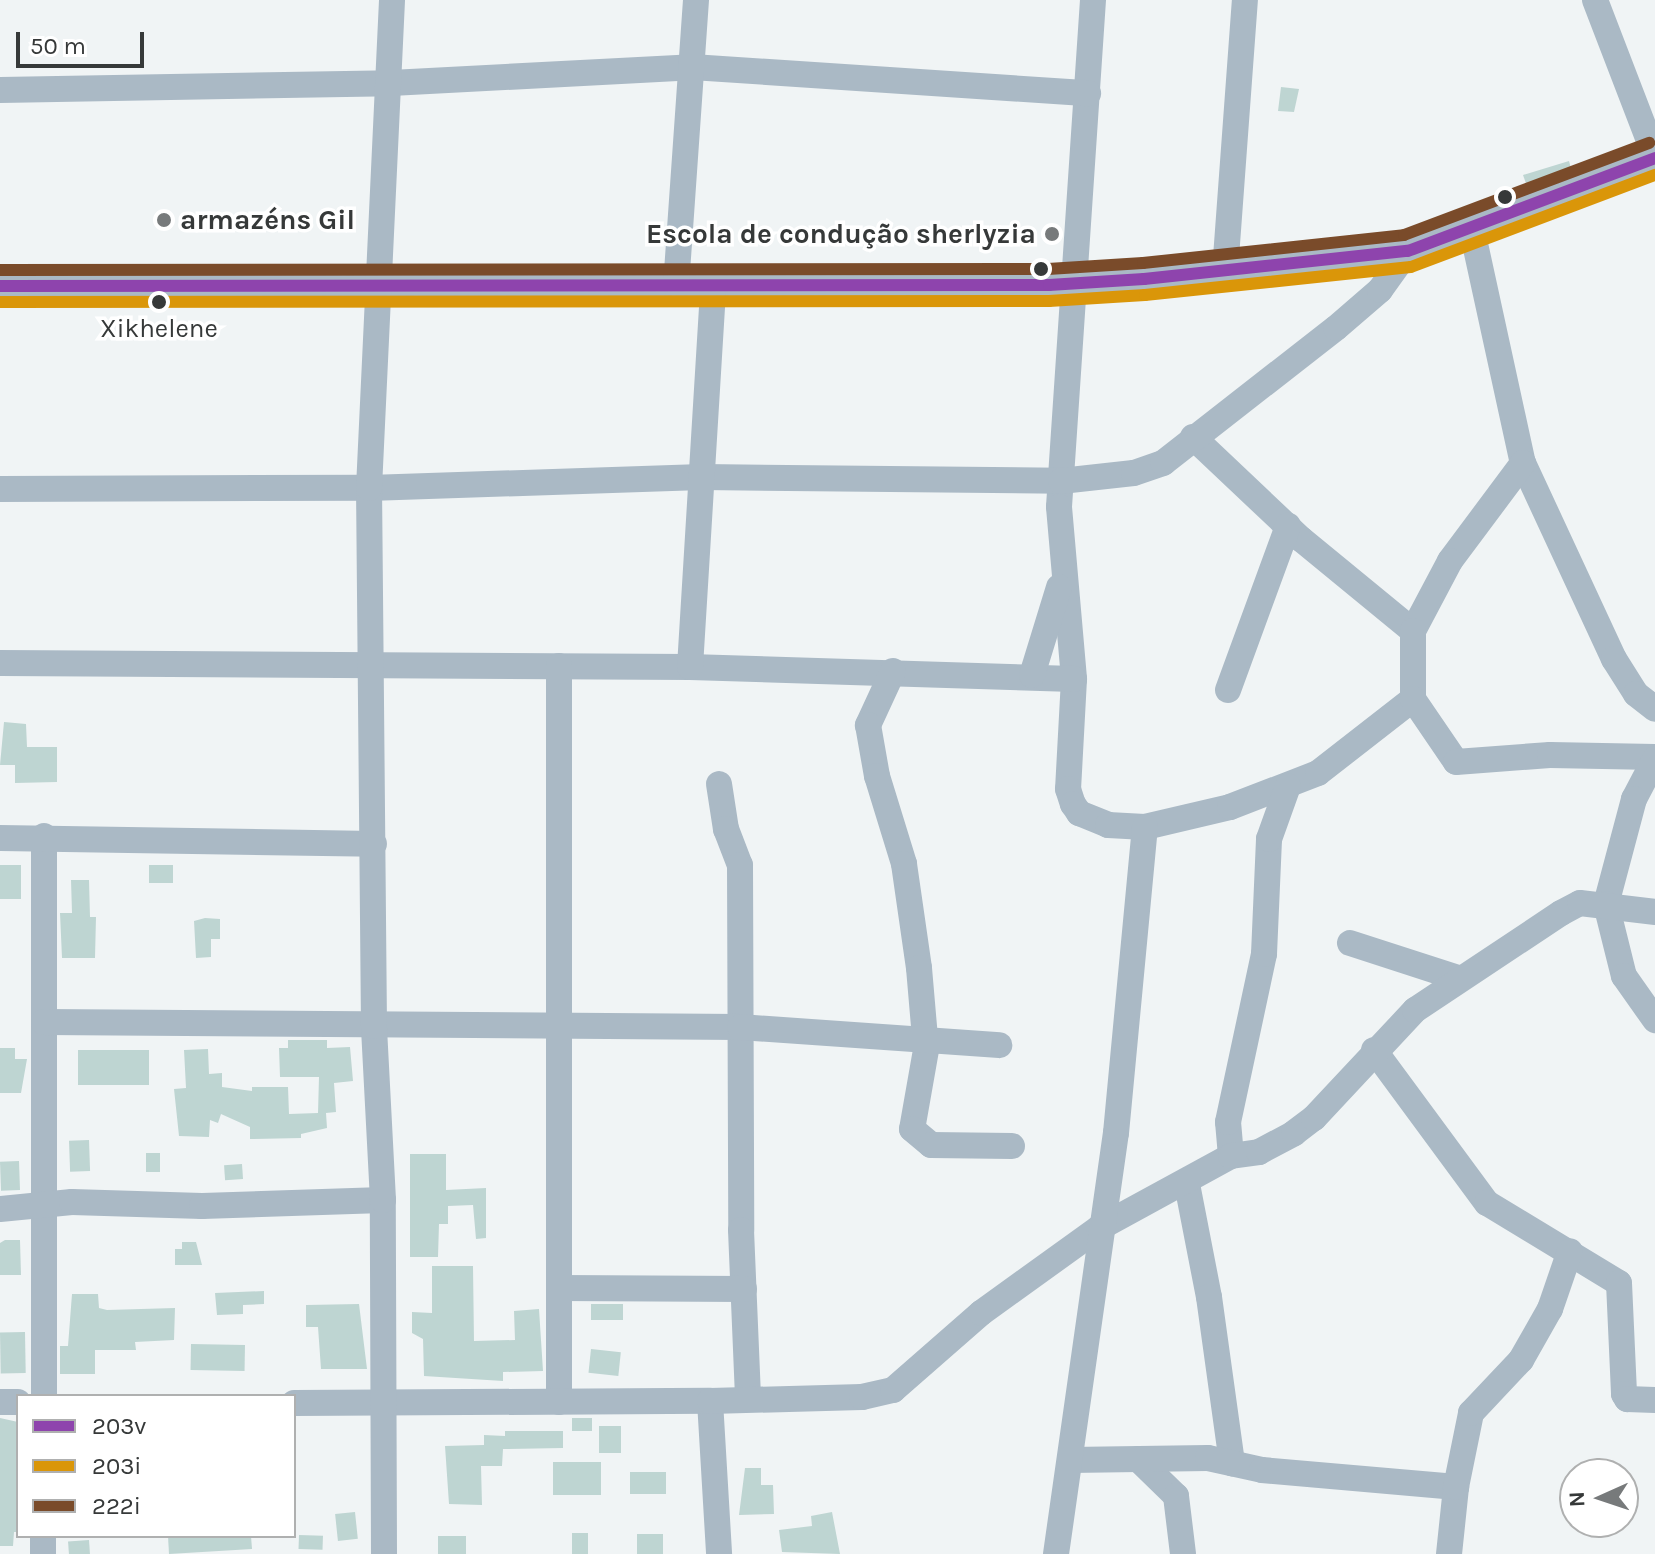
<!DOCTYPE html>
<meta charset="utf-8">
<style>
body{margin:0}
#map{position:relative;width:1655px;height:1554px;overflow:hidden;background:#f0f4f5;font-family:Karla,sans-serif}
div>[style]{position:absolute}
[style*='--x']{left:calc(var(--x)*1px);top:calc(var(--y)*1px);width:calc(var(--w)*1px);rotate:calc(var(--a)*1deg)}
.building>*{inset:0;background:#bed5d2;transform-origin:0 0}
.minor>*{height:26px;margin:-13px;padding:0 13px;transform-origin:13px;border-radius:13px;background:#aab9c5}
.bus-1>*{height:12px;margin:-6px;padding:0 6px;transform-origin:6px;border-radius:6px;background:#8e44ad}
.bus-2>*{height:12px;margin:-6px;padding:0 6px;transform-origin:6px;border-radius:6px;background:#da9609}
.bus-3>*{height:12px;margin:-6px;padding:0 6px;transform-origin:6px;border-radius:6px;background:#7a4b2a}
.dots>*{width:22px;height:22px;translate:-50% -50%;box-sizing:border-box;border:4px solid #fff;border-radius:50%}
span{translate:-50% -50%;white-space:nowrap;text-align:center;line-height:1.15;-webkit-text-stroke:7px #fff;paint-order:stroke}
.bus-label{font-size:26px;color:#363939}
.poi-label{font-size:28px;color:#363939;font-weight:700}
.left{translate:0 -50%;text-align:left}
.right{translate:-100% -50%;text-align:right}
.legend{position:absolute;left:16px;top:1394px;width:280px;height:144px;box-sizing:border-box;background:#fff;border:2px solid #afb0b0;margin:0;padding:10px 14px;list-style:none;font-size:24px;color:#363939}
.legend li{display:flex;align-items:center;gap:16px;height:40px}
.legend b{width:40px;border:2px solid #afb0b0}
.north{position:absolute;left:1559px;top:1458px;width:80px;height:80px;box-sizing:border-box;background:#fff;border:2px solid #afb0b0;border-radius:50%;rotate:267deg;font-size:22px;font-weight:700;line-height:32px;text-align:center;color:#363939}
.north::after{content:'';display:block;margin:auto;width:28px;height:36px;background:#777a7b;clip-path:polygon(50% 0,100% 100%,50% 72%,0 100%)}
.scale{position:absolute;left:16px;top:32px;width:128px;height:36px;box-sizing:border-box;border:4px solid #363939;border-top:0;padding-left:10px;font-size:24px;line-height:28px;white-space:nowrap;color:#363939;-webkit-text-stroke:6px #fff;paint-order:stroke}
</style>
<div id="map">
<div class="building">
<div style="clip-path:polygon(1281px 87px,1299px 89px,1294px 112px,1278px 111px)"></div>
<div style="clip-path:polygon(1569px 161px,1572px 172px,1528px 189px,1523px 175px)"></div>
<div style="clip-path:polygon(4px 722px,26px 724px,27px 747px,57px 747px,57px 782px,15px 783px,15px 765px,0 765px)"></div>
<div style="left:0;top:865px;width:21px;height:34px"></div>
<div style="left:149px;top:865px;width:24px;height:18px"></div>
<div style="clip-path:polygon(71px 880px,89px 880px,90px 917px,96px 917px,95px 958px,62px 958px,60px 913px,72px 913px)"></div>
<div style="clip-path:polygon(205px 918px,220px 919px,220px 939px,211px 939px,211px 957px,196px 958px,194px 921px)"></div>
<div style="clip-path:polygon(288px 1040px,327px 1040px,327px 1048px,350px 1047px,353px 1081px,334px 1083px,336px 1112px,326px 1113px,327px 1128px,301px 1134px,301px 1138px,250px 1139px,250px 1127px,221px 1114px,218px 1123px,210px 1120px,209px 1137px,179px 1136px,174px 1089px,186px 1088px,184px 1050px,208px 1049px,209px 1074px,222px 1073px,222px 1087px,252px 1091px,252px 1087px,288px 1087px,289px 1114px,318px 1113px,319px 1077px,280px 1077px,279px 1048px,288px 1048px)"></div>
<div style="clip-path:polygon(0 1048px,15px 1048px,15px 1059px,27px 1059px,21px 1093px,0 1093px)"></div>
<div style="left:78px;top:1050px;width:71px;height:35px"></div>
<div style="left:89px;top:1140px;width:31px;height:20px;rotate:88deg"></div>
<div style="left:146px;top:1153px;width:14px;height:19px"></div>
<div style="clip-path:polygon(410px 1154px,446px 1154px,446px 1190px,486px 1188px,486px 1238px,476px 1239px,473px 1205px,448px 1206px,448px 1224px,439px 1224px,438px 1257px,410px 1257px)"></div>
<div style="left:19px;top:1161px;width:29px;height:19px;rotate:88deg"></div>
<div style="left:242px;top:1164px;width:15px;height:18px;rotate:86deg"></div>
<div style="clip-path:polygon(5px 1240px,20px 1240px,21px 1275px,0 1275px,0 1243px)"></div>
<div style="clip-path:polygon(182px 1242px,196px 1242px,202px 1265px,175px 1265px,175px 1249px,182px 1249px)"></div>
<div style="clip-path:polygon(432px 1266px,473px 1266px,474px 1341px,515px 1340px,514px 1311px,539px 1309px,543px 1371px,503px 1372px,503px 1381px,424px 1376px,423px 1339px,412px 1333px,412px 1312px,432px 1313px)"></div>
<div style="clip-path:polygon(264px 1291px,264px 1304px,243px 1305px,243px 1314px,217px 1315px,215px 1293px)"></div>
<div style="clip-path:polygon(72px 1294px,98px 1294px,99px 1308px,107px 1310px,175px 1308px,174px 1340px,135px 1342px,136px 1350px,95px 1350px,95px 1374px,60px 1374px,60px 1346px,68px 1346px)"></div>
<div style="clip-path:polygon(359px 1304px,367px 1369px,321px 1369px,318px 1327px,306px 1327px,306px 1305px)"></div>
<div style="left:591px;top:1304px;width:32px;height:16px"></div>
<div style="left:25px;top:1332px;width:41px;height:25px;rotate:89deg"></div>
<div style="left:191px;top:1344px;width:54px;height:26px;rotate:1deg"></div>
<div style="left:591px;top:1349px;width:30px;height:24px;rotate:6deg"></div>
<div style="clip-path:polygon(0 1418px,18px 1422px,18px 1532px,14px 1532px,13px 1546px,0 1546px)"></div>
<div style="left:572px;top:1418px;width:20px;height:13px"></div>
<div style="left:599px;top:1426px;width:22px;height:27px"></div>
<div style="clip-path:polygon(505px 1431px,563px 1431px,563px 1448px,503px 1449px,502px 1466px,481px 1466px,482px 1505px,449px 1504px,445px 1446px,484px 1445px,484px 1435px,505px 1436px)"></div>
<div style="left:601px;top:1462px;width:33px;height:48px;rotate:90deg"></div>
<div style="clip-path:polygon(745px 1468px,761px 1468px,761px 1485px,773px 1485px,774px 1514px,739px 1515px)"></div>
<div style="left:630px;top:1472px;width:36px;height:22px"></div>
<div style="left:355px;top:1512px;width:27px;height:20px;rotate:84deg"></div>
<div style="clip-path:polygon(832px 1512px,840px 1554px,782px 1552px,779px 1530px,812px 1526px,811px 1516px)"></div>
<div style="left:572px;top:1533px;width:16px;height:21px"></div>
<div style="left:637px;top:1534px;width:26px;height:20px"></div>
<div style="left:299px;top:1535px;width:24px;height:14px;rotate:2deg"></div>
<div style="clip-path:polygon(168px 1536px,251px 1536px,252px 1549px,169px 1554px)"></div>
<div style="left:466px;top:1536px;width:18px;height:28px;rotate:90deg"></div>
<div style="left:89px;top:1540px;width:14px;height:21px;rotate:86deg"></div>
</div>
<div class="minor">
<div style="--x:1093;--y:0;--w:508;--a:93.84"></div>
<div style="--x:1059;--y:507;--w:173;--a:85"></div>
<div style="--x:1074;--y:679;--w:110;--a:93.1"></div>
<div style="--x:1068;--y:789;--w:16;--a:72"></div>
<div style="--x:1073;--y:804;--w:11;--a:56"></div>
<div style="--x:1079;--y:813;--w:31;--a:22"></div>
<div style="--x:1108;--y:825;--w:37;--a:3"></div>
<div style="--x:1145;--y:827;--w:87;--a:-13.2"></div>
<div style="--x:1230;--y:807;--w:94;--a:-21.1"></div>
<div style="--x:1318;--y:773;--w:120;--a:-37.9"></div>
<div style="--x:1595;--y:0;--w:167;--a:69"></div>
<div style="--x:0;--y:90;--w:391;--a:-1"></div>
<div style="--x:391;--y:83;--w:301;--a:-3"></div>
<div style="--x:692;--y:67;--w:397;--a:3.8"></div>
<div style="--x:1472;--y:230;--w:239;--a:77.7"></div>
<div style="--x:1523;--y:463;--w:216;--a:65.1"></div>
<div style="--x:1614;--y:659;--w:41;--a:57.8"></div>
<div style="--x:1636;--y:694;--w:24;--a:38"></div>
<div style="--x:1225;--y:271;--w:272;--a:-85.8"></div>
<div style="--x:0;--y:286;--w:1049;--a:-0.05"></div>
<div style="--x:1049;--y:285;--w:95;--a:-3.6"></div>
<div style="--x:1144;--y:279;--w:265;--a:-6.1"></div>
<div style="--x:1408;--y:251;--w:264;--a:-20.6"></div>
<div style="--x:676;--y:286;--w:287;--a:-86"></div>
<div style="--x:1193;--y:437;--w:149;--a:43.4"></div>
<div style="--x:1301;--y:539;--w:145;--a:39.4"></div>
<div style="--x:1523;--y:463;--w:122;--a:126.7"></div>
<div style="--x:1450;--y:561;--w:79;--a:117.9"></div>
<div style="--x:1413;--y:631;--w:68;--a:90"></div>
<div style="--x:1413;--y:699;--w:76;--a:55.7"></div>
<div style="--x:1456;--y:762;--w:94;--a:-4.3"></div>
<div style="--x:1550;--y:755;--w:105;--a:1.1"></div>
<div style="--x:0;--y:489;--w:369;--a:-0.2"></div>
<div style="--x:369;--y:488;--w:333;--a:-1.9"></div>
<div style="--x:702;--y:477;--w:359;--a:0.6"></div>
<div style="--x:1061;--y:481;--w:73;--a:-6.3"></div>
<div style="--x:1134;--y:473;--w:31;--a:-19"></div>
<div style="--x:1163;--y:463;--w:219;--a:-38"></div>
<div style="--x:1336;--y:328;--w:58;--a:-40.8"></div>
<div style="--x:1380;--y:290;--w:48;--a:-54.3"></div>
<div style="--x:0;--y:663;--w:690;--a:0.33"></div>
<div style="--x:690;--y:667;--w:384;--a:1.8"></div>
<div style="--x:690;--y:667;--w:382;--a:-86.5"></div>
<div style="--x:893;--y:671;--w:60;--a:114.8"></div>
<div style="--x:868;--y:725;--w:52;--a:80"></div>
<div style="--x:877;--y:776;--w:92;--a:72.9"></div>
<div style="--x:904;--y:864;--w:105;--a:81.8"></div>
<div style="--x:919;--y:968;--w:82;--a:85.1"></div>
<div style="--x:926;--y:1050;--w:80;--a:100"></div>
<div style="--x:912;--y:1129;--w:25;--a:40"></div>
<div style="--x:931;--y:1145;--w:81;--a:0.7"></div>
<div style="--x:1032;--y:675;--w:92;--a:-72.9"></div>
<div style="--x:1228;--y:690;--w:175;--a:-69.9"></div>
<div style="--x:1655;--y:759;--w:45;--a:117.7"></div>
<div style="--x:1634;--y:799;--w:109;--a:104.9"></div>
<div style="--x:1606;--y:904;--w:74;--a:76"></div>
<div style="--x:1624;--y:976;--w:54;--a:54.8"></div>
<div style="--x:719;--y:784;--w:46;--a:81.2"></div>
<div style="--x:726;--y:829;--w:39;--a:69"></div>
<div style="--x:740;--y:865;--w:365;--a:89.8"></div>
<div style="--x:741;--y:1230;--w:169;--a:87.6"></div>
<div style="--x:44;--y:836;--w:560;--a:90"></div>
<div style="--x:0;--y:838;--w:374;--a:0.9"></div>
<div style="--x:1350;--y:943;--w:114;--a:18"></div>
<div style="--x:44;--y:1022;--w:696;--a:0.41"></div>
<div style="--x:740;--y:1027;--w:260;--a:4"></div>
<div style="--x:1374;--y:1050;--w:190;--a:53.6"></div>
<div style="--x:1487;--y:1203;--w:154;--a:31.2"></div>
<div style="--x:1619;--y:1283;--w:111;--a:87.4"></div>
<div style="--x:1624;--y:1394;--w:6;--a:59"></div>
<div style="--x:1627;--y:1399;--w:28;--a:2"></div>
<div style="--x:1231;--y:1156;--w:34;--a:-95"></div>
<div style="--x:1228;--y:1122;--w:172;--a:-77.9"></div>
<div style="--x:1264;--y:954;--w:115;--a:-87.5"></div>
<div style="--x:1269;--y:839;--w:56;--a:-70.3"></div>
<div style="--x:1187;--y:1184;--w:115;--a:79"></div>
<div style="--x:1209;--y:1297;--w:168;--a:82.1"></div>
<div style="--x:0;--y:1209;--w:72;--a:-5.6"></div>
<div style="--x:72;--y:1202;--w:130;--a:1.8"></div>
<div style="--x:202;--y:1206;--w:181;--a:-1.9"></div>
<div style="--x:560;--y:1288;--w:184;--a:0.3"></div>
<div style="--x:710;--y:1401;--w:153;--a:86.6"></div>
<div style="--x:0;--y:1402;--w:18;--a:0"></div>
<div style="--x:559;--y:1402;--w:736;--a:-90"></div>
<div style="--x:294;--y:1403;--w:416;--a:-0.3"></div>
<div style="--x:710;--y:1401;--w:152;--a:-1.5"></div>
<div style="--x:862;--y:1397;--w:32;--a:-13"></div>
<div style="--x:893;--y:1390;--w:117;--a:-41.2"></div>
<div style="--x:981;--y:1313;--w:145;--a:-35.8"></div>
<div style="--x:1099;--y:1228;--w:150;--a:-28.6"></div>
<div style="--x:1231;--y:1156;--w:28;--a:-8"></div>
<div style="--x:1259;--y:1152;--w:40;--a:-28"></div>
<div style="--x:1294;--y:1133;--w:25;--a:-37"></div>
<div style="--x:1314;--y:1118;--w:148;--a:-46.9"></div>
<div style="--x:1415;--y:1010;--w:175;--a:-33.6"></div>
<div style="--x:1561;--y:913;--w:21;--a:-28"></div>
<div style="--x:1580;--y:903;--w:76;--a:6.8"></div>
<div style="--x:1138;--y:1459;--w:53;--a:44.2"></div>
<div style="--x:1176;--y:1496;--w:58;--a:83.1"></div>
<div style="--x:1070;--y:1460;--w:138;--a:-0.8"></div>
<div style="--x:1208;--y:1458;--w:55;--a:12.5"></div>
<div style="--x:1262;--y:1470;--w:195;--a:5"></div>
<div style="--x:43;--y:1554;--w:18;--a:-90"></div>
<div style="--x:384;--y:1554;--w:354;--a:-90.2"></div>
<div style="--x:383;--y:1200;--w:174;--a:-93"></div>
<div style="--x:374;--y:1026;--w:538;--a:-90.53"></div>
<div style="--x:369;--y:488;--w:489;--a:-87.3"></div>
<div style="--x:1056;--y:1554;--w:425;--a:-81.9"></div>
<div style="--x:1116;--y:1133;--w:307;--a:-84.6"></div>
<div style="--x:1449;--y:1554;--w:67;--a:-84"></div>
<div style="--x:1456;--y:1487;--w:76;--a:-78.5"></div>
<div style="--x:1471;--y:1413;--w:73;--a:-46.7"></div>
<div style="--x:1521;--y:1360;--w:59;--a:-60.4"></div>
<div style="--x:1550;--y:1309;--w:61;--a:-71"></div>
</div>
<div class="bus-1">
<div style="--x:0;--y:286;--w:1049;--a:-0.05"></div>
<div style="--x:1049;--y:285;--w:95;--a:-3.6"></div>
<div style="--x:1144;--y:279;--w:265;--a:-6.1"></div>
<div style="--x:1408;--y:251;--w:264;--a:-20.6"></div>
</div>
<div class="bus-2">
<div style="--x:0;--y:302;--w:1049;--a:-0.05"></div>
<div style="--x:1049;--y:301;--w:96;--a:-3.6"></div>
<div style="--x:1145;--y:295;--w:267;--a:-6"></div>
<div style="--x:1411;--y:267;--w:261;--a:-20.7"></div>
</div>
<div class="bus-3">
<div style="--x:0;--y:270;--w:1048;--a:-0.05"></div>
<div style="--x:1048;--y:269;--w:95;--a:-3.6"></div>
<div style="--x:1143;--y:263;--w:262;--a:-6.1"></div>
<div style="--x:1404;--y:235;--w:262;--a:-20.6"></div>
</div>
<div class="dots">
<div style="left:1505px;top:197px;background:#363939"></div>
<div style="left:164px;top:220px;background:#777a7b"></div>
<div style="left:1052px;top:234px;background:#777a7b"></div>
<div style="left:1041px;top:269px;background:#363939"></div>
<div style="left:159px;top:302px;background:#363939"></div>
</div>
<div class="bus-label">
<span style="left:159px;top:329px">Xikhelene</span>
</div>
<div class="poi-label">
<span class="left" style="left:180px;top:220px">armazéns Gil</span>
<span class="right" style="left:1036px;top:234px">Escola de condução sherlyzia</span>
</div>
<ul class="legend">
<li><b style="height:10px;background:#8e44ad"></b>203v</li>
<li><b style="height:10px;background:#da9609"></b>203i</li>
<li><b style="height:10px;background:#7a4b2a"></b>222i</li>
</ul>
<div class="north">N</div>
<div class="scale">50 m</div>
</div>
